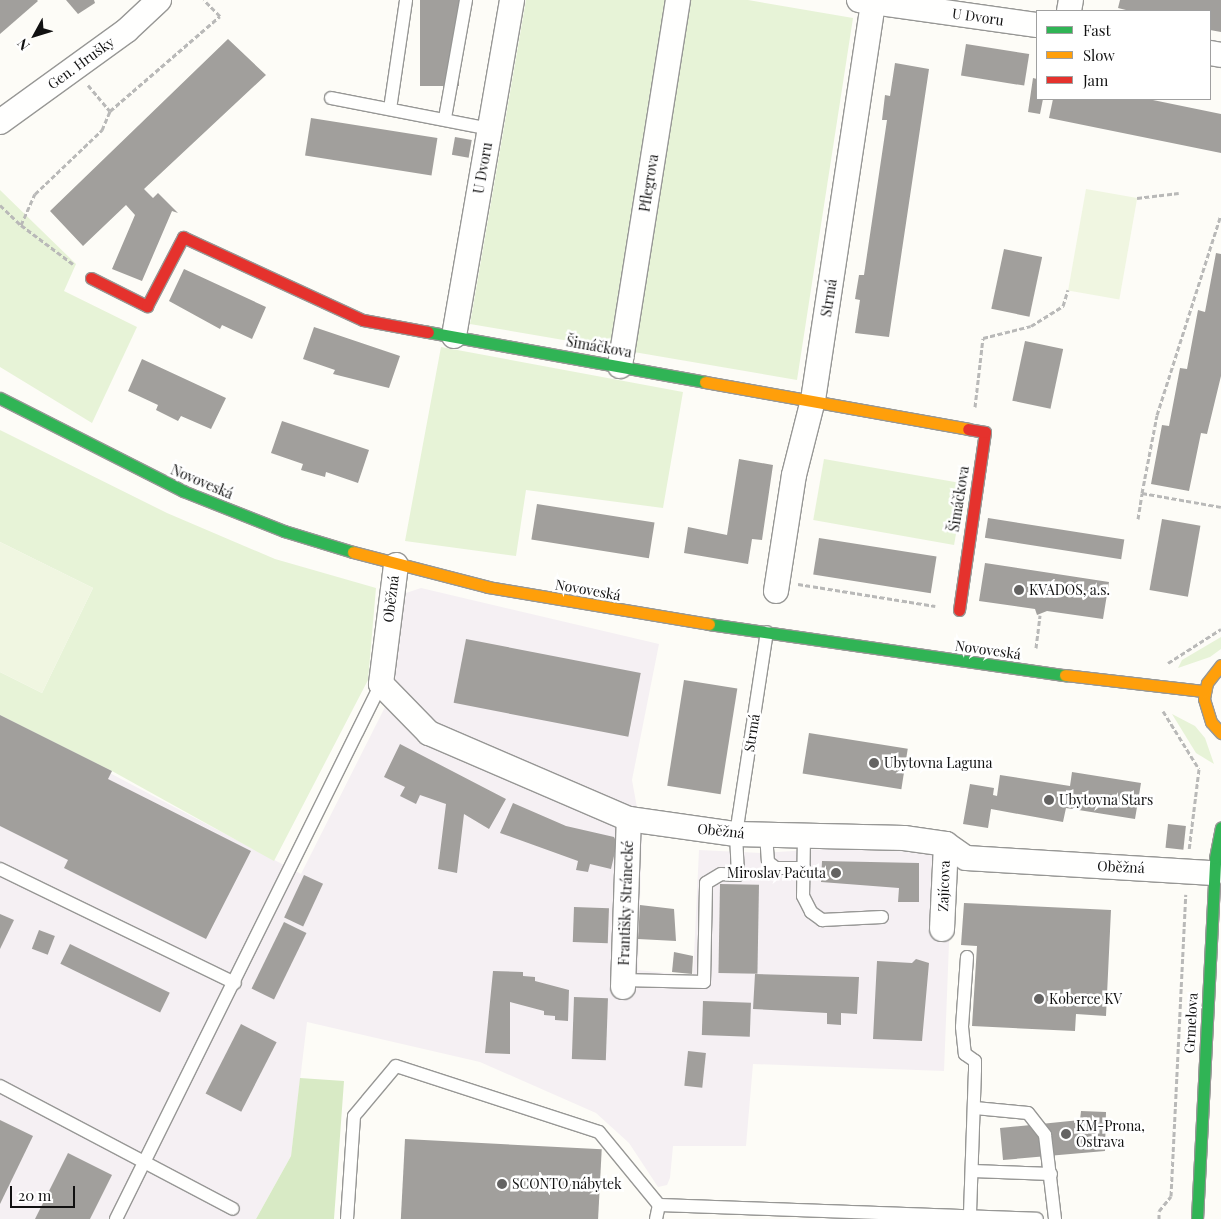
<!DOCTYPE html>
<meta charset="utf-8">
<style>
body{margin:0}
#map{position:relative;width:1221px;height:1219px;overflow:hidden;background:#fdfcf7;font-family:"Playfair Display",serif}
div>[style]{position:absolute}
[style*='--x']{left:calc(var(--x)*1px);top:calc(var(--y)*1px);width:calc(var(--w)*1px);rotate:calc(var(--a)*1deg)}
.industrial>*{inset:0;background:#f5f0f3}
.green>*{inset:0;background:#e7f3d7;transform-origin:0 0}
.forest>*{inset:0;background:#d8eac5}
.pitch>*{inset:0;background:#f0f6e1;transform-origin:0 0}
.building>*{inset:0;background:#a19f9c;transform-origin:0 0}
.path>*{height:3px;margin-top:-1.5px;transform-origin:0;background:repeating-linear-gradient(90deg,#b9b9b8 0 5px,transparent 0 7.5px)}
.roads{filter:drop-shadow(1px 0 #979795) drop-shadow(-1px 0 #979795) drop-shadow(0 1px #979795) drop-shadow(0 -1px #979795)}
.lane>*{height:12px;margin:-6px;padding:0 6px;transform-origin:6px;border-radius:6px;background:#fffffe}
.street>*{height:24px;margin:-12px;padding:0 12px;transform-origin:12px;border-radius:12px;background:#fffffe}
.fast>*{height:11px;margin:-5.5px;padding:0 5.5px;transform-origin:5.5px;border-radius:5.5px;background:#30b455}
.slow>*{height:11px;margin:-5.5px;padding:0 5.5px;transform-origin:5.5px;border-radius:5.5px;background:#ff9f0a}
.jam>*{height:11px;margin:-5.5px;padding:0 5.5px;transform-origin:5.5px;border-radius:5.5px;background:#e5322d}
.dots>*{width:14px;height:14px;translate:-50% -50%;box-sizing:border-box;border:2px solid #fff;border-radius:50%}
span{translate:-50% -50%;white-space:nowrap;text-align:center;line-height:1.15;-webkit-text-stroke:5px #fff;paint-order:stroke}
.street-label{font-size:14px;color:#111}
.poi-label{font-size:14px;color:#111}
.left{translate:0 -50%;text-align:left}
.right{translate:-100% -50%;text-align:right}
.legend{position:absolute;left:1036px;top:10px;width:175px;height:90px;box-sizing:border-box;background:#fff;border:1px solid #a0a0a0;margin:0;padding:6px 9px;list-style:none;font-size:15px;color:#111}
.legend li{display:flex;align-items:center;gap:10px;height:25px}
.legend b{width:25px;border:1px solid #a0a0a0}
.north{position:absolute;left:10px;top:10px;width:50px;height:50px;-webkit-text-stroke:4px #fff;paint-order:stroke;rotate:231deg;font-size:14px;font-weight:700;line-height:20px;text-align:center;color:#111}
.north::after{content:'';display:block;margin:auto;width:18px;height:22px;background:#111;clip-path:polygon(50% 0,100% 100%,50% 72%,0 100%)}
.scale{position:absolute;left:10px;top:1186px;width:65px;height:22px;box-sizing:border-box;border:2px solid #111;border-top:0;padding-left:6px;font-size:15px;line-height:18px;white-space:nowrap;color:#111;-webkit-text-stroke:4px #fff;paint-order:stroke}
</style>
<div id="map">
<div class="industrial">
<div style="clip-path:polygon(421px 588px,659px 644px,632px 780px,642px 835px,638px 970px,693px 976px,699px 850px,761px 853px,918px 843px,952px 867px,944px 1071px,753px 1064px,746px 1146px,673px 1146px,670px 1178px,667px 1185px,658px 1187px,629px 1143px,596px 1113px,480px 1062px,307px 1022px,291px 1156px,256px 1219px,0 1219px,0 715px,301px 874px,386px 705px,406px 593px)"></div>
</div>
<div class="green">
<div style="clip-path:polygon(526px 0,748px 0,853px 18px,797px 380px,470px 324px)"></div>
<div style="clip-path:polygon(0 190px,76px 264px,64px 291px,137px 327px,92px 423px,0 367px)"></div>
<div style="clip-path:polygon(441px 347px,683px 392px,663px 508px,526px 490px,516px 556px,405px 541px)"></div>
<div style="clip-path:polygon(0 430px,167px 513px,275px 559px,376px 588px,368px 680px,274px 861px,112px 771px,0 715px,0 672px,42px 693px,93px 588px,0 542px)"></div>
<div style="left:824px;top:459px;width:143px;height:62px;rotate:10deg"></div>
<div style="clip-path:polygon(1221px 637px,1221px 649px,1210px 657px,1178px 668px,1182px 660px)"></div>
<div style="clip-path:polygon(1172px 714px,1195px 726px,1205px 738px,1214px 764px,1196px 753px)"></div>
</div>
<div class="forest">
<div style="clip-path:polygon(300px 1078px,344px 1081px,334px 1219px,256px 1219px,291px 1156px)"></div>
</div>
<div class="pitch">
<div style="left:1086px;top:189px;width:52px;height:103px;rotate:10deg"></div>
<div style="clip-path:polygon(0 542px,93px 588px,42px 693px,0 672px)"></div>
</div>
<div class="building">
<div style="clip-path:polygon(0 0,37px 0,38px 1px,0 34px)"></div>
<div style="clip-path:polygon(66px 0,94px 0,95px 3px,78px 14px)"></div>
<div style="left:420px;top:0;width:39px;height:86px"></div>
<div style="clip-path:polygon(1120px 0,1221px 0,1221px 32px,1210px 30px,1210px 11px,1130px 11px,1118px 8px)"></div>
<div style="clip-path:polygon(228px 39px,266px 75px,144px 189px,153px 198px,158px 193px,178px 213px,172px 211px,142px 281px,112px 269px,135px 215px,126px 205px,83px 246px,50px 211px)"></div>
<div style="left:966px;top:44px;width:64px;height:32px;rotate:9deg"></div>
<div style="clip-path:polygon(895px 63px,929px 69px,889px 337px,855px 333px,860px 300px,855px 299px,859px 275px,864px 275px,887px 120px,882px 120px,885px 95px,890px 96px)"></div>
<div style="clip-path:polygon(1033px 78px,1037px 79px,1037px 99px,1043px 99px,1040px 114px,1028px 112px)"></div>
<div style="clip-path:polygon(1053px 99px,1148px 99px,1221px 114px,1221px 153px,1049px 118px)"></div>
<div style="left:311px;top:118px;width:128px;height:38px;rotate:9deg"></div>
<div style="left:455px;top:137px;width:17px;height:18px;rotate:10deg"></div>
<div style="left:1004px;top:249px;width:39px;height:61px;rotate:12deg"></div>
<div style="clip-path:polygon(1216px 253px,1221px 254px,1221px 376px,1207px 434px,1201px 433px,1189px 491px,1151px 484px,1162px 425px,1169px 426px,1180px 368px,1187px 369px,1198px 310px,1205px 312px)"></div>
<div style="clip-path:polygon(184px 269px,266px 307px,252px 339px,222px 325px,220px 329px,169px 301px)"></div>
<div style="clip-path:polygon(314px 327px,400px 356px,389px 388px,333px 374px,335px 370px,303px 359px)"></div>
<div style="left:1025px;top:341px;width:39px;height:61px;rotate:12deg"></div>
<div style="clip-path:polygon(142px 359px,226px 398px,211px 429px,181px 416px,178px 421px,156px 410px,158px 405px,128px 391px)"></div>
<div style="clip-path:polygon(282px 421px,369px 450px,358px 483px,326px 472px,325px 477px,301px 470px,303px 464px,271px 453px)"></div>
<div style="clip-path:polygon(739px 459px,773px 465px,762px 540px,752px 539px,748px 564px,684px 553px,688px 527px,727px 535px)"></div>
<div style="left:537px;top:504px;width:119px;height:36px;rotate:9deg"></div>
<div style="left:988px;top:518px;width:138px;height:20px;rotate:9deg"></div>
<div style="left:1162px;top:519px;width:39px;height:72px;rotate:10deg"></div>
<div style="left:819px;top:538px;width:119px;height:37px;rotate:9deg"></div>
<div style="clip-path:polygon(985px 563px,1109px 582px,1103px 619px,1047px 611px,1037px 615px,1035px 609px,979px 601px)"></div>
<div style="left:466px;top:639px;width:178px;height:65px;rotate:11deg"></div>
<div style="left:684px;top:680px;width:54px;height:107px;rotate:9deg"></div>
<div style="clip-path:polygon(0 715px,112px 771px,108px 779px,251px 851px,206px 939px,64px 868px,68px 860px,0 826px)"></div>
<div style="left:809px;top:733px;width:100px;height:41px;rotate:9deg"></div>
<div style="clip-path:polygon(400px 744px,506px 799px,489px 829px,464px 814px,457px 873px,438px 869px,446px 804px,420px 795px,416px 804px,400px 796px,405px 787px,384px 777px)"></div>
<div style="clip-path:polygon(1072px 772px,1141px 783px,1135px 819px,1066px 808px,1063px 822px,991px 809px,988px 828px,963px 824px,970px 784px,994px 788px,993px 795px,997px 796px,1000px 775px,1070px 786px)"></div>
<div style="clip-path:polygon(513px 803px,566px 826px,614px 837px,617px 843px,611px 869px,590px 864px,588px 872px,576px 870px,578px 861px,500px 833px)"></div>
<div style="left:1168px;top:824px;width:18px;height:24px;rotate:6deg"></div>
<div style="clip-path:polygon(822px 861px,919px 863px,919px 902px,898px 902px,899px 888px,821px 882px)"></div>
<div style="left:304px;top:875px;width:21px;height:47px;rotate:25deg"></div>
<div style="left:720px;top:884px;width:39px;height:89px;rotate:1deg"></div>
<div style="clip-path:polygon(964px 903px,1111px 910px,1106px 1016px,1076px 1014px,1075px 1031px,972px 1026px,977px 946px,961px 945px)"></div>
<div style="clip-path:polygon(640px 905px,674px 909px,676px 941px,638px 939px)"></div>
<div style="left:574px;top:907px;width:35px;height:35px;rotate:2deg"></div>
<div style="clip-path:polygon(0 914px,14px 920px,0 949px)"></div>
<div style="left:284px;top:922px;width:25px;height:74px;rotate:26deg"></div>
<div style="left:39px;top:930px;width:17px;height:20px;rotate:21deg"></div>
<div style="left:70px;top:944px;width:111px;height:22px;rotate:26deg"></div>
<div style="clip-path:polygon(674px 952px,693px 956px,692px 974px,672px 972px)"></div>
<div style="clip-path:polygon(916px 959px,929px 963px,922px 1041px,873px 1039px,877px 961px,912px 963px)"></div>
<div style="clip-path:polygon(493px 971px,523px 972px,523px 976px,535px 977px,535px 981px,569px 990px,568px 1021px,555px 1020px,555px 1016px,544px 1015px,544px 1011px,510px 1002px,510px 1054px,485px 1053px)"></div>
<div style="clip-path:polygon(755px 974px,859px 977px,857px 1014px,841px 1013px,841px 1025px,827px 1024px,827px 1013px,753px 1009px)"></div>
<div style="left:574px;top:997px;width:34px;height:62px;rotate:2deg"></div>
<div style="left:703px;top:1001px;width:48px;height:34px;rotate:2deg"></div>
<div style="left:241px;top:1024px;width:40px;height:78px;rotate:27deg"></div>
<div style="left:688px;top:1051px;width:18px;height:35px;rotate:6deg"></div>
<div style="clip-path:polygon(1081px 1111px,1106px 1112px,1105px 1151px,1003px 1160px,1000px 1128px,1080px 1120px)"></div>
<div style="clip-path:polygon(0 1120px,33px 1136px,0 1204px)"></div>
<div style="left:405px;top:1139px;width:197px;height:80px;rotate:3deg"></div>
<div style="clip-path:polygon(68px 1153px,112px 1175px,90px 1219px,35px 1219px)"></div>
</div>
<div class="path">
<div style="--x:88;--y:85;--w:34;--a:50"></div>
<div style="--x:1137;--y:198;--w:42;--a:-6.8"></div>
<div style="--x:0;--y:205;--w:29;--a:44"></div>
<div style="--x:21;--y:225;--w:34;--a:-66"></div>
<div style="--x:35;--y:194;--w:93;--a:-43.7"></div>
<div style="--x:102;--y:130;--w:21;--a:-67"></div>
<div style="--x:110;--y:111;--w:145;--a:-40.8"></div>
<div style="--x:220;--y:16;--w:23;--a:-135"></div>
<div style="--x:21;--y:225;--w:65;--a:36.9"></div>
<div style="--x:975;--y:407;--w:69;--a:-83.4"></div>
<div style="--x:983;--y:338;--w:49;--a:-14"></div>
<div style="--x:1031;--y:326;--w:38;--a:-32"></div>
<div style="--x:1063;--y:306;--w:17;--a:-73"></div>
<div style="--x:1142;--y:493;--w:79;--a:-79.1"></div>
<div style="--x:1157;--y:415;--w:210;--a:-72.3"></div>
<div style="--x:1138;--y:519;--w:26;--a:-81"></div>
<div style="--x:1142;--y:493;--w:80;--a:10"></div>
<div style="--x:798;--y:584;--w:139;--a:9.1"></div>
<div style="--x:1036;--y:648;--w:33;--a:-83"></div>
<div style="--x:1168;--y:663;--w:63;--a:-32.7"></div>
<div style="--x:1163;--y:711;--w:68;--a:58.2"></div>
<div style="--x:1199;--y:769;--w:82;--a:97"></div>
<div style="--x:1159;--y:1219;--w:8;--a:-90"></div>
<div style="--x:1159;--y:1211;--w:19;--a:-51"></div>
<div style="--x:1171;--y:1196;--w:302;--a:-87.2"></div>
</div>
<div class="roads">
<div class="lane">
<div style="--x:331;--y:98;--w:162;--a:11"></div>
<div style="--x:390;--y:109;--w:110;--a:-81.6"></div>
<div style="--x:445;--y:118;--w:120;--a:-79.9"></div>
<div style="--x:766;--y:834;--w:28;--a:86"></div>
<div style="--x:768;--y:862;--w:10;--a:37"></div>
<div style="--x:776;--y:868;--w:28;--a:0"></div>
<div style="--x:804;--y:835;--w:61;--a:90.9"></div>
<div style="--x:803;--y:896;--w:18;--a:63"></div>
<div style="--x:811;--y:912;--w:14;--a:36"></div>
<div style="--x:822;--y:920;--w:60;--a:-2.9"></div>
<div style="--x:0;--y:869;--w:261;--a:25.9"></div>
<div style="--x:967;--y:957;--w:70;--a:94.1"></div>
<div style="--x:962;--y:1027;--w:27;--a:84"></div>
<div style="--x:965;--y:1054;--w:12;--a:35"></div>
<div style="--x:975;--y:1061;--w:9;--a:90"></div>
<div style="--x:975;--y:1070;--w:145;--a:92"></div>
<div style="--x:623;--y:980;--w:81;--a:1.4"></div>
<div style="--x:704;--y:982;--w:99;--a:-88.8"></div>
<div style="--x:706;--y:883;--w:17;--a:-31"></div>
<div style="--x:721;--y:874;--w:17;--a:3"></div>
<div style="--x:738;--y:875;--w:41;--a:-92.8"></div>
<div style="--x:736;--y:834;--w:204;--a:-81.3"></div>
<div style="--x:0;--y:1086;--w:263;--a:27.8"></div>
<div style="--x:975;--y:1108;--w:53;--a:5.4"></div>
<div style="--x:1028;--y:1113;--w:28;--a:52"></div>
<div style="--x:1045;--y:1135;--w:85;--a:83.2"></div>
<div style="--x:973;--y:1171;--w:78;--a:2.2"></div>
<div style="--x:116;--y:1219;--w:597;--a:-63.65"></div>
<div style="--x:347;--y:1219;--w:103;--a:-86.1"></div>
<div style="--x:354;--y:1116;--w:65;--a:-50"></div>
<div style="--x:396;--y:1066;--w:213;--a:18"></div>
<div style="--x:599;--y:1132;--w:94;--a:50.6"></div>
<div style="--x:656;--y:1219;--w:14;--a:-78"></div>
<div style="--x:659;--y:1205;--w:378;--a:2.1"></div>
</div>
<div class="street">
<div style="--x:859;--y:0;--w:180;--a:8"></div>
<div style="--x:1069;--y:11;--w:11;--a:-80"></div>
<div style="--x:1210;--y:53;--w:11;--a:10"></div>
<div style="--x:0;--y:122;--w:157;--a:-35.9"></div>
<div style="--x:127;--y:30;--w:44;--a:-43.2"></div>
<div style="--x:454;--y:336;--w:341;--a:-80.2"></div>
<div style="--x:620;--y:366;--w:371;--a:-81"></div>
<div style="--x:396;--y:565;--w:120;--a:97.2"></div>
<div style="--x:381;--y:684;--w:69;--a:45.6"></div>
<div style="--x:429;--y:733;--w:218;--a:23.3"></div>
<div style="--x:629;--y:819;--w:108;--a:8"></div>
<div style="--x:736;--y:834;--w:168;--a:1.4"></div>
<div style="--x:904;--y:838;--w:42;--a:8.1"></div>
<div style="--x:946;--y:844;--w:24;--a:35"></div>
<div style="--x:966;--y:858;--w:248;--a:3.5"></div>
<div style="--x:776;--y:591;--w:117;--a:-81.2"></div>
<div style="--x:794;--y:475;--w:77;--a:-75.8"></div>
<div style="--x:813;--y:400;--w:402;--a:-81.4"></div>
<div style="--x:942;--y:929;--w:85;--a:-87.3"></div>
<div style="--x:623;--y:987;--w:168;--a:-88"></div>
</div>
<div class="fast">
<div style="--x:428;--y:332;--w:281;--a:10.2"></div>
<div style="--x:0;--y:398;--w:205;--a:26.9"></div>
<div style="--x:183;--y:491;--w:109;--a:21.6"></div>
<div style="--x:284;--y:531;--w:72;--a:16.9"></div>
<div style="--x:709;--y:624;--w:360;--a:8.2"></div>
<div style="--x:1197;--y:1219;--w:361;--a:-87.1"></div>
<div style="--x:1215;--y:858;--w:31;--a:-79"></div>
</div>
<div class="slow">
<div style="--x:705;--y:382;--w:267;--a:10.1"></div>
<div style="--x:353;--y:552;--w:139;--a:14.5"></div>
<div style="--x:488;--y:587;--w:224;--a:9.5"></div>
<div style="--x:1221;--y:665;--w:23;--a:128"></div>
<div style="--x:1207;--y:683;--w:16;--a:101"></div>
<div style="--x:1204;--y:699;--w:24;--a:73"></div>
<div style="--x:1211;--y:722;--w:15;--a:48"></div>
<div style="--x:1065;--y:675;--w:140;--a:6.6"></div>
</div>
<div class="jam">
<div style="--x:91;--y:278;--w:63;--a:26.6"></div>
<div style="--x:147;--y:306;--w:78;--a:-62.4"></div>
<div style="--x:183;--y:237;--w:198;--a:24.8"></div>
<div style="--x:363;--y:320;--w:66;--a:10.5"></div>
<div style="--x:959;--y:610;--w:180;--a:-81.7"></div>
<div style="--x:985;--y:432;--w:17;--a:-170"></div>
</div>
</div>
<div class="dots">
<div style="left:1019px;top:590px;background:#646362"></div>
<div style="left:874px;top:763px;background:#646362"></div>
<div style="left:1049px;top:800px;background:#646362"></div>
<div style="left:836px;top:873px;background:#646362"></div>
<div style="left:1039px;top:999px;background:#646362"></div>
<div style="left:1066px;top:1134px;background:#646362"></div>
<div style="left:502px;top:1184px;background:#646362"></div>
</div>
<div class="street-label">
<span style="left:978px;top:17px;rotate:8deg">U Dvoru</span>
<span style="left:81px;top:63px;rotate:-36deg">Gen. Hrušky</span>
<span style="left:483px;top:168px;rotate:-80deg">U Dvoru</span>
<span style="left:649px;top:183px;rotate:-81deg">Pflegrova</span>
<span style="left:829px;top:298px;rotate:-81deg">Strmá</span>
<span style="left:599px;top:347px;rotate:10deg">Šimáčkova</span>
<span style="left:202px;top:482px;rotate:23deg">Novoveská</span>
<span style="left:959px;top:499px;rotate:-81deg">Šimáčkova</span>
<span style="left:588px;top:590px;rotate:10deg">Novoveská</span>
<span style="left:391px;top:599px;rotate:-83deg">Oběžná</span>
<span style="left:988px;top:650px;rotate:8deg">Novoveská</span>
<span style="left:752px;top:733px;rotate:-81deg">Strmá</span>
<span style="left:721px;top:831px;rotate:6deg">Oběžná</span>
<span style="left:1121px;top:867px;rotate:3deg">Oběžná</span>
<span style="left:944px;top:886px;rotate:-88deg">Zajícova</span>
<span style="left:626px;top:903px;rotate:-88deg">Františky Stránecké</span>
<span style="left:1191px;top:1023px;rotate:-87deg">Grmelova</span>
</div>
<div class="poi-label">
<span class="left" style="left:1029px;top:590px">KVADOS, a.s.</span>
<span class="left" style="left:884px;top:763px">Ubytovna Laguna</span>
<span class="left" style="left:1059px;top:800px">Ubytovna Stars</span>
<span class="right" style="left:826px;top:873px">Miroslav Pačuta</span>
<span class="left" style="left:1049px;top:999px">Koberce KV</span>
<span class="left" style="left:1076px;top:1134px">KM-Prona,<br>Ostrava</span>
<span class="left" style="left:512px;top:1184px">SCONTO nábytek</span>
</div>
<ul class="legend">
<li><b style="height:6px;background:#30b455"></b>Fast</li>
<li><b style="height:6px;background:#ff9f0a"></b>Slow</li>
<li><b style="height:6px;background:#e5322d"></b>Jam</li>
</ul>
<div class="north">N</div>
<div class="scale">20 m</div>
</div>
